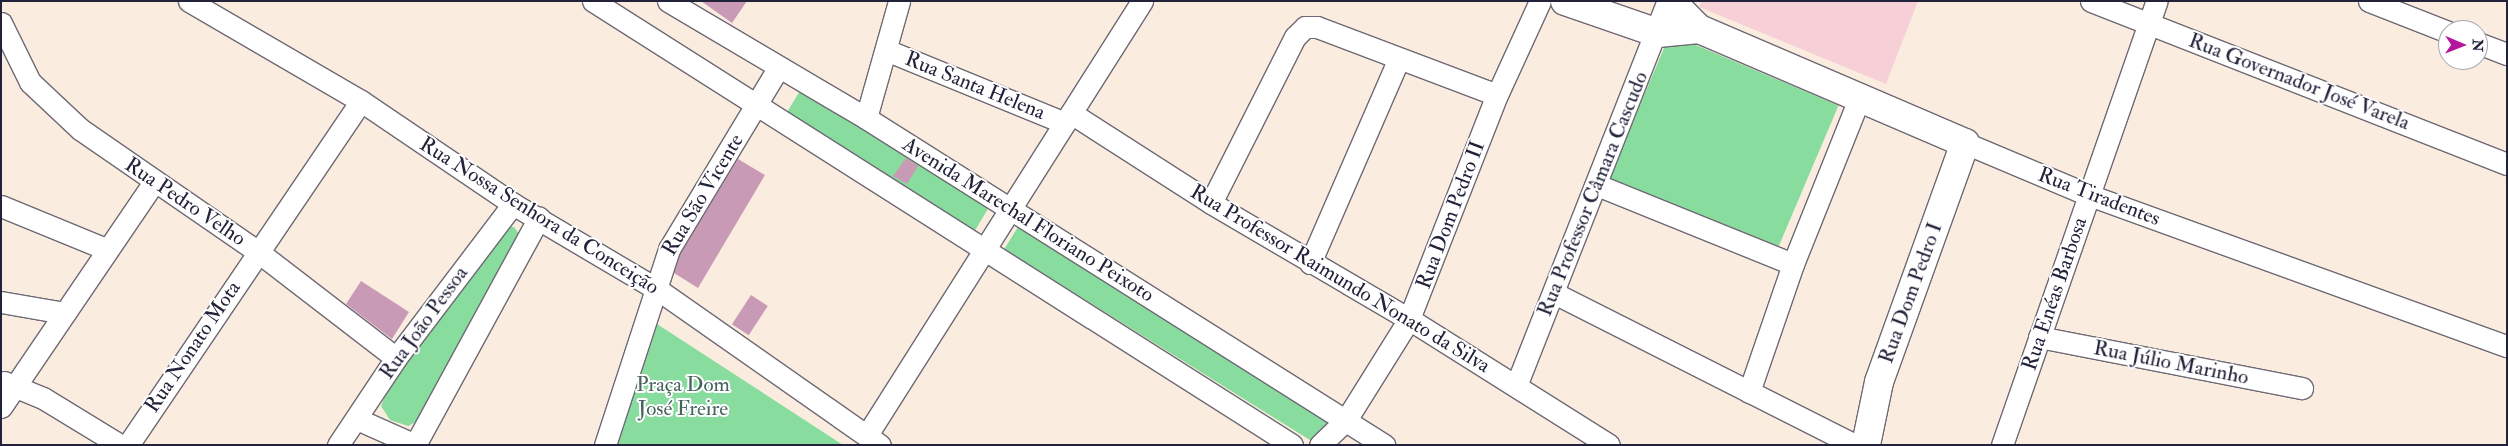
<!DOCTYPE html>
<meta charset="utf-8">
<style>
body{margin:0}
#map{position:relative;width:2508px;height:446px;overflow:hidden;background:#faeddf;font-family:"IM FELL Double Pica",serif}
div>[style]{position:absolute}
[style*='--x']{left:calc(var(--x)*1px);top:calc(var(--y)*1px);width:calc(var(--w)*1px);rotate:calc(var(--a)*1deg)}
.built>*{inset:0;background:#f6cfd7}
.green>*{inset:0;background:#88dc9e;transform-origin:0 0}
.building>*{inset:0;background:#c99ab6;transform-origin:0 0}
.roads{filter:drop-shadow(1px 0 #6e6974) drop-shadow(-1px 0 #6e6974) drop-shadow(0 1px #6e6974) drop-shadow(0 -1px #6e6974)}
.minor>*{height:21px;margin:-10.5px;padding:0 10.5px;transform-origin:10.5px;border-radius:10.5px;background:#fff}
.tertiary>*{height:28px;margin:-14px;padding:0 14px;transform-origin:14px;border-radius:14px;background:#fff}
span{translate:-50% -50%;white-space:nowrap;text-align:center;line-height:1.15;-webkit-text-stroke:4px #fff;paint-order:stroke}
.street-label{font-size:21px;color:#22223b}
.park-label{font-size:21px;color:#46635e}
.frame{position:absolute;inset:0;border:2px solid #22223b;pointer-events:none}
.north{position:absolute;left:2438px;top:20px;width:50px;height:50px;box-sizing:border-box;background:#fff;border:1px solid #a7a7b1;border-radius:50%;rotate:91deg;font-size:14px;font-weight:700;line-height:20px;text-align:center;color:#22223b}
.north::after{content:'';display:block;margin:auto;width:18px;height:22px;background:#b5179e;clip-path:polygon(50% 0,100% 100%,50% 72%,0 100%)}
</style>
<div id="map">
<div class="built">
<div style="clip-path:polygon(1702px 1px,1918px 1px,1886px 84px,1699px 7px)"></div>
</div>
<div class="green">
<div style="left:1670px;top:34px;width:183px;height:167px;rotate:23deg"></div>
<div style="left:801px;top:89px;width:222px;height:32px;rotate:31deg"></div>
<div style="clip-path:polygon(503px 226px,514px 227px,520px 235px,422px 419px,408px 426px,390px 420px,381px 406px,390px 384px)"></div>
<div style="left:1018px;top:227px;width:370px;height:26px;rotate:32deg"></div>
<div style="clip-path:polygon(657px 324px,843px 445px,613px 445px)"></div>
</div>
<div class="building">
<div style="clip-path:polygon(701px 1px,747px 1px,732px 23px)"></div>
<div style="clip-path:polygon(906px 158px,918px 166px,907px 184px,893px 176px)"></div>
<div style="clip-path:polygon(738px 159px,765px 175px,698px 288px,674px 273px,680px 254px)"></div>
<div style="clip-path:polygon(361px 281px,409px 312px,392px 339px,346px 304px)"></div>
<div style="left:751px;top:295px;width:20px;height:35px;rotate:33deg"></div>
</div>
<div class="roads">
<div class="minor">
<div style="--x:189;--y:1;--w:199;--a:30.2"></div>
<div style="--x:361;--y:101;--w:184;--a:34.1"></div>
<div style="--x:513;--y:204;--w:167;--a:30.6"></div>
<div style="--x:657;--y:289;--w:272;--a:35"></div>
<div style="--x:593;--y:1;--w:828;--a:32.42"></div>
<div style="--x:668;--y:1;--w:230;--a:30.6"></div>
<div style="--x:866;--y:118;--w:613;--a:32.26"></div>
<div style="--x:2091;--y:1;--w:447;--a:21.4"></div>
<div style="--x:2369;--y:1;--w:85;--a:21.4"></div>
<div style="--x:1;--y:23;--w:66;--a:63.8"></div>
<div style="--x:30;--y:82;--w:69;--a:43.2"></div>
<div style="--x:80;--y:129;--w:215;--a:34.6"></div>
<div style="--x:257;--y:251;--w:175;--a:37.6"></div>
<div style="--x:2478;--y:43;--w:31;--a:21"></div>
<div style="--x:886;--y:50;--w:193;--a:22.2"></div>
<div style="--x:1071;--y:113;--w:166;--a:32.7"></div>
<div style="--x:1211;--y:203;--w:229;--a:30.4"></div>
<div style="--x:1409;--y:319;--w:236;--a:32.2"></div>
<div style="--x:866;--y:118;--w:122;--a:-74.2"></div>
<div style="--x:1965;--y:143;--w:134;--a:22.8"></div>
<div style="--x:2089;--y:195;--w:444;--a:19.9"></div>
<div style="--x:1597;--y:185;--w:211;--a:22"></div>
<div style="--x:1211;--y:203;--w:186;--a:-63.2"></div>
<div style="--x:1295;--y:37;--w:14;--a:-45"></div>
<div style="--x:1305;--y:27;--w:12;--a:0"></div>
<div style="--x:1317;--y:27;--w:192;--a:20.7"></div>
<div style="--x:1;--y:206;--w:113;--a:22.3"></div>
<div style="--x:1310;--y:263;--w:223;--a:-66.5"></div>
<div style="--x:1554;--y:293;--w:337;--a:26.8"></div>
<div style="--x:1;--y:302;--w:65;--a:9.8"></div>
<div style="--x:2039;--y:337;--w:268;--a:11"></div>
<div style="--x:4;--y:382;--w:42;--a:22.3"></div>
<div style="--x:43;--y:398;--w:90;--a:31.4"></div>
<div style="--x:1516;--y:386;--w:414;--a:-68.5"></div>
<div style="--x:1749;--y:392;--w:135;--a:-71"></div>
<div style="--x:1793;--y:264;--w:178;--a:-68.2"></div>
<div style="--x:1;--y:407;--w:272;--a:-55.8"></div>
<div style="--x:357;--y:419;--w:64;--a:24.1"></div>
<div style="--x:867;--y:435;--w:514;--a:-57.64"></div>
<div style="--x:128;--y:445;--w:415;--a:-55.9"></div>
<div style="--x:338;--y:445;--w:105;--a:-56.3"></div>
<div style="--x:396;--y:358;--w:193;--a:-52.8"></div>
<div style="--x:415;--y:445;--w:259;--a:-61.4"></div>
<div style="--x:605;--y:445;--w:206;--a:-71.9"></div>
<div style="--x:669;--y:249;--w:211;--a:-58.9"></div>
<div style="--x:1320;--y:445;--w:36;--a:-44"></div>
<div style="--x:1346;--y:420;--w:119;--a:-58"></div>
<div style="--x:1409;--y:319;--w:241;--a:-68.6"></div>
<div style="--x:1497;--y:95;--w:103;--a:-65.4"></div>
<div style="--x:2002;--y:445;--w:470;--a:-70.8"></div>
</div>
<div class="tertiary">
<div style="--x:1565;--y:1;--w:98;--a:19"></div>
<div style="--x:1658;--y:33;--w:41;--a:-5.6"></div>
<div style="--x:1671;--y:1;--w:40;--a:45"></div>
<div style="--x:1699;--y:29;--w:289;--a:23.2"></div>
<div style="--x:1965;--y:143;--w:254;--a:109.8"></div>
<div style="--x:1879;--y:382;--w:64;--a:101.7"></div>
</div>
</div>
<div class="street-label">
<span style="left:2299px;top:82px;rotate:21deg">Rua Governador José Varela</span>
<span style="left:975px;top:86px;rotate:22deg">Rua Santa Helena</span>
<span style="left:1593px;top:194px;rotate:-68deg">Rua Professor Câmara Cascudo</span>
<span style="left:703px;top:195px;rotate:-59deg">Rua São Vicente</span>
<span style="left:2099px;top:197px;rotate:21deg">Rua Tiradentes</span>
<span style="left:185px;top:202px;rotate:34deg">Rua Pedro Velho</span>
<span style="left:1451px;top:215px;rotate:-69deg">Rua Dom Pedro II</span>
<span style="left:539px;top:216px;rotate:32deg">Rua Nossa Senhora da Conceição</span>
<span style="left:1028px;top:220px;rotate:32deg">Avenida Marechal Floriano Peixoto</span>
<span style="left:1340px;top:279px;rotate:31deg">Rua Professor Raimundo Nonato da Silva</span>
<span style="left:1911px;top:293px;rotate:-70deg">Rua Dom Pedro I</span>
<span style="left:2055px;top:294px;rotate:-71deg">Rua Enéas Barbosa</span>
<span style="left:424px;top:323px;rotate:-54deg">Rua João Pessoa</span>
<span style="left:193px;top:347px;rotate:-56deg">Rua Nonato Mota</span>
<span style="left:2171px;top:363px;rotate:11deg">Rua Júlio Marinho</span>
</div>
<div class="park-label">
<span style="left:683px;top:397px">Praça Dom<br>José Freire</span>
</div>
<div class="frame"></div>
<div class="north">N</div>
</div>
